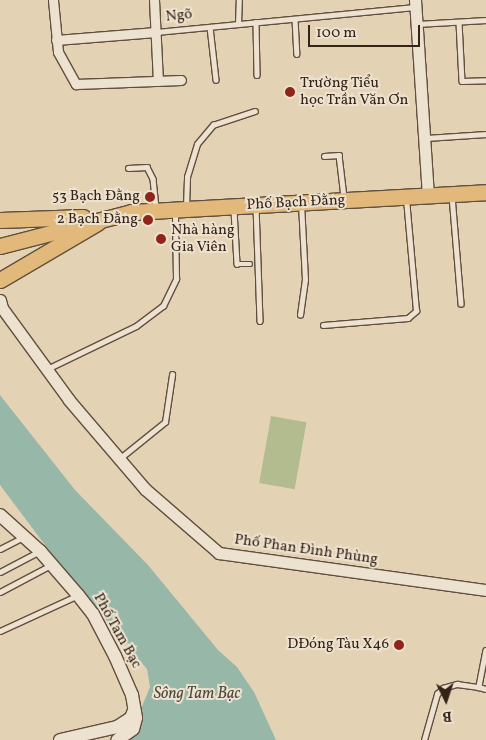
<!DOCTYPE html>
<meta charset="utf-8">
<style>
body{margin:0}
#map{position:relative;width:486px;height:740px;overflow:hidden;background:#e4d2b5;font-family:Vollkorn,serif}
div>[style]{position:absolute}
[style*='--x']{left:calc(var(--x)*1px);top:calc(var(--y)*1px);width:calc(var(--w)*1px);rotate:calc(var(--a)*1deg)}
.green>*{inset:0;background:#b3bc8e;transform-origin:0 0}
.water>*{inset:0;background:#97b8a8}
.roads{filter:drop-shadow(1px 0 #614f3e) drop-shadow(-1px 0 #614f3e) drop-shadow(0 1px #614f3e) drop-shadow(0 -1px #614f3e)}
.service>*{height:4.5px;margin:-2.25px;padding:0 2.25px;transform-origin:2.25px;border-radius:2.25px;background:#ede2cf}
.minor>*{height:9px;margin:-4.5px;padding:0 4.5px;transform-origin:4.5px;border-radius:4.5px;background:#ede2cf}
.tertiary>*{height:11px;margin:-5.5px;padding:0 5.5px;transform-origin:5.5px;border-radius:5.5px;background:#ede2cf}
.secondary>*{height:12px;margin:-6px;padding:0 6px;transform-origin:6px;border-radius:6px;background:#ede2cf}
.primary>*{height:15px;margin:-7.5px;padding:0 7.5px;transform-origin:7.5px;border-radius:7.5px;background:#e2b97a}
.dots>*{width:14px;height:14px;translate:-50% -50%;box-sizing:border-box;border:2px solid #ede2cf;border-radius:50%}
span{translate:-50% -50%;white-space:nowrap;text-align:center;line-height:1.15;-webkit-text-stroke:4px #ede2cf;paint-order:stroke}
.street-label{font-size:15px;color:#352317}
.poi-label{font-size:15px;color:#352317}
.left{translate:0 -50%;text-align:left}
.right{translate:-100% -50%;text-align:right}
.water-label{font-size:16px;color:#4e483b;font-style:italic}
.north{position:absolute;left:421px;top:675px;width:50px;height:50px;-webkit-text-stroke:4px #ede2cf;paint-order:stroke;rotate:176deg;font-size:14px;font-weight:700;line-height:20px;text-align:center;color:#352317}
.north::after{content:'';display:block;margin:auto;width:18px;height:22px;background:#352317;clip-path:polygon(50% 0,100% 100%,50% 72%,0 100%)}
.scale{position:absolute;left:308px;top:25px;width:112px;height:22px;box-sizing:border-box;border:2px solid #352317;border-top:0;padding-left:6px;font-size:15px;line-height:18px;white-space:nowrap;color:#352317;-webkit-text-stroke:4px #ede2cf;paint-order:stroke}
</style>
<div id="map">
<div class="green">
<div style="left:271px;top:416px;width:36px;height:68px;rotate:10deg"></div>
</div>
<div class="water">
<div style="clip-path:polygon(0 395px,75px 490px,148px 565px,218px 650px,237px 667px,254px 692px,276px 740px,128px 740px,150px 687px,147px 669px,54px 557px,0 485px)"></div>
</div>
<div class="roads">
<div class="service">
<div style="--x:295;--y:19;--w:35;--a:87"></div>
<div style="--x:256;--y:22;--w:53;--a:88.9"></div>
<div style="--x:459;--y:22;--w:59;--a:87.1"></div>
<div style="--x:462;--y:81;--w:24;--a:-2"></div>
<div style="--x:238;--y:24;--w:24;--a:-88"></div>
<div style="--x:417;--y:24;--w:69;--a:-3.3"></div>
<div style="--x:210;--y:27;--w:53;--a:83.5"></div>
<div style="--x:156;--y:32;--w:260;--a:-5.5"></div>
<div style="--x:426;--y:138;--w:60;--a:-3.8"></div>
<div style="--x:324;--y:156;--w:15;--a:-4"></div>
<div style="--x:339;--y:155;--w:42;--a:83.2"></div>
<div style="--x:128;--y:168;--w:19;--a:-3"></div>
<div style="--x:147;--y:167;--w:13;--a:63"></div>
<div style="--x:153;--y:179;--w:30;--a:84"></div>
<div style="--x:452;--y:196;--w:108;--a:85.2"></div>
<div style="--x:256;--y:206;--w:115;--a:88"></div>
<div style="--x:186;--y:207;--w:30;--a:-88"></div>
<div style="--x:187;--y:177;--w:34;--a:-73"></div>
<div style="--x:197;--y:144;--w:25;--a:-50"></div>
<div style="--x:213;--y:125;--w:44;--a:-18.4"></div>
<div style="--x:234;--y:210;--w:54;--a:86.8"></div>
<div style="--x:237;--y:264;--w:13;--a:0"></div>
<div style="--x:300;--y:315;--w:35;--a:-82"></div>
<div style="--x:305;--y:280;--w:76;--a:-93"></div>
<div style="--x:323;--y:325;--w:85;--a:-4.7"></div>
<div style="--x:408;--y:318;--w:11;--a:-41"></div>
<div style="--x:416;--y:311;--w:112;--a:-95.1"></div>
<div style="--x:47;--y:369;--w:99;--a:-25.8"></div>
<div style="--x:136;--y:326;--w:34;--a:-37"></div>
<div style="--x:163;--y:306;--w:30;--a:-64"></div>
<div style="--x:176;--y:279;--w:66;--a:-90.9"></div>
<div style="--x:119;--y:459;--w:59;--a:-38.8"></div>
<div style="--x:165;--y:422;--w:48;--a:-81.5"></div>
<div style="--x:0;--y:549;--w:25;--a:-27"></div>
<div style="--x:0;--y:572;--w:43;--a:-27.8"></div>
<div style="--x:0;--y:592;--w:58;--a:-27.9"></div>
<div style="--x:0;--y:631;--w:84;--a:-24.7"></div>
<div style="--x:486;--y:650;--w:38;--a:101"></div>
<div style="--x:479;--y:687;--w:7;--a:16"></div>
<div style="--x:424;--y:740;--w:48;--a:-74.2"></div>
<div style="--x:437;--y:694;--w:8;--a:-45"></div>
<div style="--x:443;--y:688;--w:15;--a:-16"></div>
<div style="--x:457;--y:684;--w:22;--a:8"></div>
</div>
<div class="minor">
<div style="--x:53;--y:0;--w:52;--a:84.5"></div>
<div style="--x:58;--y:52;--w:37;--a:61"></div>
<div style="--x:76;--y:84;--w:105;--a:-2.2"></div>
<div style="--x:154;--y:0;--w:81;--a:87.2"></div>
<div style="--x:56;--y:40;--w:100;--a:-4.6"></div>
</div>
<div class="tertiary">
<div style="--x:415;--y:0;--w:196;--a:86.2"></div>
<div style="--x:0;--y:300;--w:8;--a:76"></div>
<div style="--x:2;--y:308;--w:114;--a:53.9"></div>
<div style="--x:69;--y:400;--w:117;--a:49.5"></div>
<div style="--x:145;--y:489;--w:98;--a:40.9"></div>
<div style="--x:219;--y:553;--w:270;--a:7.9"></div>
</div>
<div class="secondary">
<div style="--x:0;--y:515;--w:54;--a:42"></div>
<div style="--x:40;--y:551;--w:58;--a:49.2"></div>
<div style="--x:78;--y:595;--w:24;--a:52"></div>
<div style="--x:93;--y:614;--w:47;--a:62.4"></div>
<div style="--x:115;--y:656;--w:43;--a:66.4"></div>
<div style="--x:132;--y:695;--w:23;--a:80"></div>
<div style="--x:136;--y:718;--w:11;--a:105"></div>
<div style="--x:133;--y:729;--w:19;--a:145"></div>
<div style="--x:60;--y:740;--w:58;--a:-12.8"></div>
<div style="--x:117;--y:727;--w:17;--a:-33"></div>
<div style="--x:131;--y:718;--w:9;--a:-69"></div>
</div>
<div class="primary">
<div style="--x:0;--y:220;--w:83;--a:-2.1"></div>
<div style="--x:0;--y:246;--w:135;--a:-14.5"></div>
<div style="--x:131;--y:212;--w:356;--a:-3.2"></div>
<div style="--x:0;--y:280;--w:113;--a:-30.4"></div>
</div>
</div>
<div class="dots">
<div style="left:290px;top:92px;background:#8f2418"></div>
<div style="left:150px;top:197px;background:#8f2418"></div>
<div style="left:148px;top:220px;background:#8f2418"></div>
<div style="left:161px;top:239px;background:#8f2418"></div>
<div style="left:399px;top:645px;background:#8f2418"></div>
</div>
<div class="street-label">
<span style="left:179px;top:16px;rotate:-6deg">Ngõ</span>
<span style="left:296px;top:203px;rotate:-3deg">Phố Bạch Đằng</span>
<span style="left:306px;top:550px;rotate:8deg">Phố Phan Đình Phùng</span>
<span style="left:117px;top:631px;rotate:61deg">Phố Tam Bạc</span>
</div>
<div class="poi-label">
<span class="left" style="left:300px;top:92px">Trường Tiểu<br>học Trần Văn Ơn</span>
<span class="right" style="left:140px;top:197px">53 Bạch Đằng</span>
<span class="right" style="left:138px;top:220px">2 Bạch Đằng</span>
<span class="left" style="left:171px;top:239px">Nhà hàng<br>Gia Viên</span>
<span class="right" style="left:389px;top:645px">DĐóng Tàu X46</span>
</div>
<div class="water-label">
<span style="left:197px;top:694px">Sông Tam Bạc</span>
</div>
<div class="north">B</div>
<div class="scale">100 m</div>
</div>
